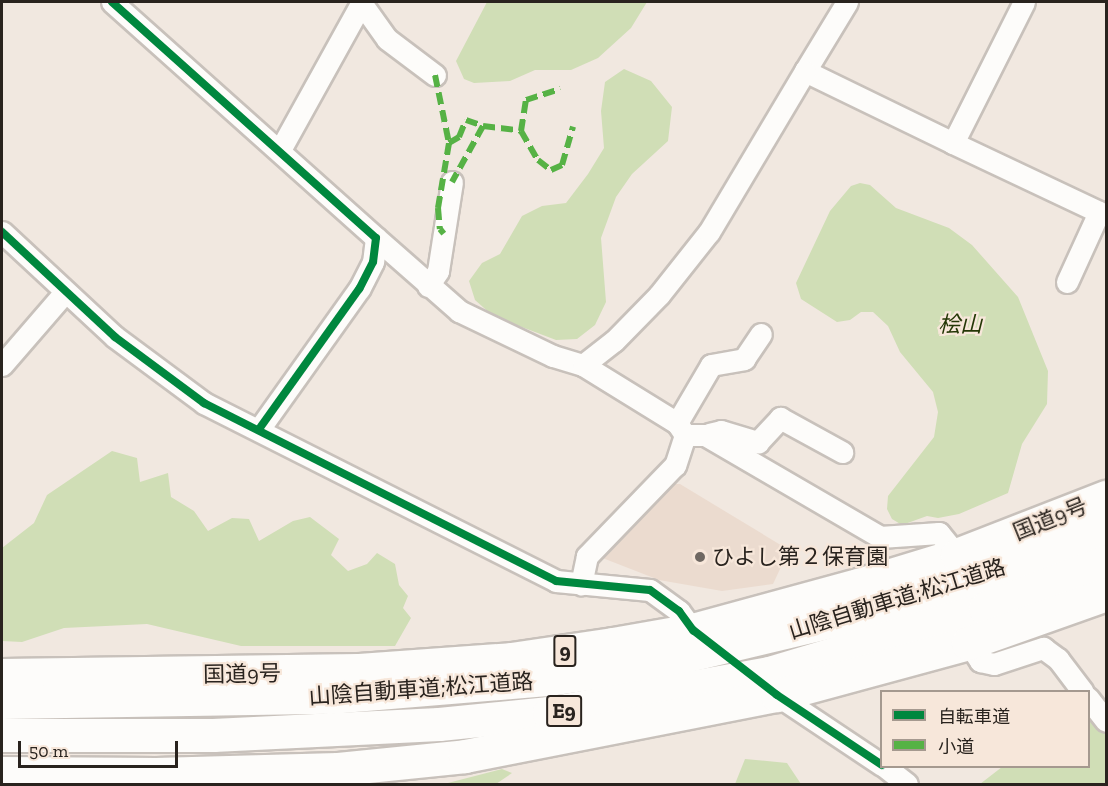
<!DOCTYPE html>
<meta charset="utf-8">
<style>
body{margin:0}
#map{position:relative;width:1108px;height:786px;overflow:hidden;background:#f1e8e0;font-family:"Zilla Slab","Noto Sans JP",serif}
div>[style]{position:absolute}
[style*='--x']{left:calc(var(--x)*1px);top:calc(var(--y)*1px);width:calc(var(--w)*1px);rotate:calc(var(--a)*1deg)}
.built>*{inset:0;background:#ebdbcf}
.green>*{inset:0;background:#d0deb6}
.roads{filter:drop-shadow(2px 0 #c8c1bb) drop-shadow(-2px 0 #c8c1bb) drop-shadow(0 2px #c8c1bb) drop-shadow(0 -2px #c8c1bb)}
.street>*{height:21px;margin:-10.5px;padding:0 10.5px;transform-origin:10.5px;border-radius:10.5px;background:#fdfcfa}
.highway>*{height:33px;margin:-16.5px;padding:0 16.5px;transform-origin:16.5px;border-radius:16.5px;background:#fdfcfa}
.quiet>*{height:6px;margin-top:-3px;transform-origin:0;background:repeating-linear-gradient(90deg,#56b245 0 12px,transparent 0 18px)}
.cycleway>*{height:8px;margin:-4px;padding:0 4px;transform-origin:4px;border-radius:4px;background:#00873e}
.dots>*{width:16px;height:16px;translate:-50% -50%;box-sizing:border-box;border:3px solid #f7e7da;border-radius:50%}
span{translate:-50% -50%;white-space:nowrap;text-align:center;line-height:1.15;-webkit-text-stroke:4.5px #f7e7da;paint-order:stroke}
.shield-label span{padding:2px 4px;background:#f7e7da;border:2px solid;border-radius:4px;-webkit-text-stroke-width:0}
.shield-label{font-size:21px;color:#29231e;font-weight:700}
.park-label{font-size:22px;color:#243706;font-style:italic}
.street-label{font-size:22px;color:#29231e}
.poi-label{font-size:22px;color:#29231e}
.left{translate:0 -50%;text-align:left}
.frame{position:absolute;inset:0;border:3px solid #29231e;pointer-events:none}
.legend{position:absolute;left:880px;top:690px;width:210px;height:78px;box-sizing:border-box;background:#f7e7da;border:2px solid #a5998f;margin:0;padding:8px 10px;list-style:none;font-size:18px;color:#29231e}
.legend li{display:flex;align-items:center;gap:12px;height:30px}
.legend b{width:30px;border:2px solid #a5998f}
.scale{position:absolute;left:18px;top:741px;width:160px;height:27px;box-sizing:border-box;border:3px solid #29231e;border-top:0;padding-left:8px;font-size:18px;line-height:21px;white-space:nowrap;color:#29231e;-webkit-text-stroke:4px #f7e7da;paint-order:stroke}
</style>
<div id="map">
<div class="built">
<div style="clip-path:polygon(674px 484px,680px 484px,789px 550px,773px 584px,722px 591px,659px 580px,600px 557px)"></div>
</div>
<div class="green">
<div style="clip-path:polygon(487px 2px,647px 2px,631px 28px,598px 58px,571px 70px,535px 70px,510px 81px,474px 83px,464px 79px,456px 61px)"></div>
<div style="clip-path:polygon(624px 69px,651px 81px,672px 107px,668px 141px,632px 174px,616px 197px,601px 238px,606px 302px,595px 325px,577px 339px,556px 340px,493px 316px,475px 300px,469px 281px,482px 263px,500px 254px,522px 216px,542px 206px,566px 203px,588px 174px,604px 148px,601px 111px,605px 82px)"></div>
<div style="clip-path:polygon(860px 183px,870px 185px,896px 208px,949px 228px,972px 245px,1018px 297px,1048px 371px,1047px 404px,1022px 444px,1008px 493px,959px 514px,938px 518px,927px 516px,902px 525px,892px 519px,887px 509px,888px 496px,934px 437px,938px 412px,933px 392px,900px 352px,888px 326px,873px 312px,861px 312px,850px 320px,837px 322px,801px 299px,796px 283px,830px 211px,851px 186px)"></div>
<div style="clip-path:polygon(112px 451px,137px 458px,140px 482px,168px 473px,171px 497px,194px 511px,208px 531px,232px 518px,249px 519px,259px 541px,293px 521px,310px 517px,339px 539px,331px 555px,348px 571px,367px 564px,377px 553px,395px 564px,399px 585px,408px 596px,403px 608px,411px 618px,395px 646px,241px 646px,147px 624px,64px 628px,22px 642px,2px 641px,2px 548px,34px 523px,47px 495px)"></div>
<div style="clip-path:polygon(1089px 710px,1106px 733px,1106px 784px,980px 784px,1002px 767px,1088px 766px)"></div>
<div style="clip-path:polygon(745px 759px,787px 763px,801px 784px,735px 784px)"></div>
<div style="clip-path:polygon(502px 769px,512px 773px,496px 784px,444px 784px)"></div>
</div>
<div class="roads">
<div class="street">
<div style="--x:112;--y:2;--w:354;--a:41.8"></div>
<div style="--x:376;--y:238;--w:24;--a:97"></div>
<div style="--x:373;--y:262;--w:30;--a:117"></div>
<div style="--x:359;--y:289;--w:172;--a:125.5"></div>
<div style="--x:847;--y:2;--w:81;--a:121.3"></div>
<div style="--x:805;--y:71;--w:165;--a:25.9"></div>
<div style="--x:1024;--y:2;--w:158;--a:116.7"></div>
<div style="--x:953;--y:143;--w:161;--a:25.3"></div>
<div style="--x:1099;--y:212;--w:77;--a:114.6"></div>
<div style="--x:362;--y:4;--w:43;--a:54.5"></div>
<div style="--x:387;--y:39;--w:60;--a:36.9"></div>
<div style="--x:280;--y:150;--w:169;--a:-61"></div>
<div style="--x:2;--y:232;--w:154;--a:42.9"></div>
<div style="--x:115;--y:337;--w:111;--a:36.6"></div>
<div style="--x:204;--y:403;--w:394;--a:26.8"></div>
<div style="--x:556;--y:581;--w:94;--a:5.5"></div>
<div style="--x:650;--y:590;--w:36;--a:36"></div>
<div style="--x:679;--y:611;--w:24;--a:54"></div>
<div style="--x:376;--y:238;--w:111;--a:41.3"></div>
<div style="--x:459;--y:311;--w:104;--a:25.6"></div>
<div style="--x:553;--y:356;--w:31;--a:17"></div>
<div style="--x:583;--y:365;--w:110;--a:31.7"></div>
<div style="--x:677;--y:423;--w:14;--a:56"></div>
<div style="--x:685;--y:435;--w:32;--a:108"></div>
<div style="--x:675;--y:465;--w:127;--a:134"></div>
<div style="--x:587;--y:556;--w:29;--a:102"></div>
<div style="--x:428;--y:286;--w:18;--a:-56"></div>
<div style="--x:438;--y:271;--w:90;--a:-81.1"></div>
<div style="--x:2;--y:365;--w:96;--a:-49.2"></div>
<div style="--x:583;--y:365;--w:39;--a:-38"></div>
<div style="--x:614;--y:341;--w:64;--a:-45.6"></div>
<div style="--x:659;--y:295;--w:80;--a:-51.6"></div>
<div style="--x:709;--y:232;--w:187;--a:-59.2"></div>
<div style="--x:677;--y:423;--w:67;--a:-59.6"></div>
<div style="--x:711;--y:365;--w:34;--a:-10"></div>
<div style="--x:744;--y:359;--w:30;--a:-56"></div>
<div style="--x:709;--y:434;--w:12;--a:-14"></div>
<div style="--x:721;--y:431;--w:39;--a:17"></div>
<div style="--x:758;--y:442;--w:33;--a:-47"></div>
<div style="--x:780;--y:418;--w:71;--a:28.7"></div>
<div style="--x:685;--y:435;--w:20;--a:0"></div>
<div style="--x:705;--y:435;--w:203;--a:30.2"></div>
<div style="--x:880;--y:537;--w:59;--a:-3.9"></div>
<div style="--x:939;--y:533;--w:28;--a:51"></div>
<div style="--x:968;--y:643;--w:22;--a:56"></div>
<div style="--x:980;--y:661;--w:14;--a:12"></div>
<div style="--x:994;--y:664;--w:52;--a:-18.1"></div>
<div style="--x:1043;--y:648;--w:19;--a:36"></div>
<div style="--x:1058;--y:659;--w:41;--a:52.9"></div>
<div style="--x:777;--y:695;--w:126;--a:33.7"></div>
<div style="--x:1088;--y:698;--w:29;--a:52"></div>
<div style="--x:884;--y:766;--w:29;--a:38"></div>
</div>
<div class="highway">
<div style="--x:2;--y:675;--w:357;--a:-0.8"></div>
<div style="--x:359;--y:670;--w:152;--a:-4.1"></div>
<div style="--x:511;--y:659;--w:103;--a:-8.4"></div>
<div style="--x:613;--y:644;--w:81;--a:-9.9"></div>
<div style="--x:693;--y:630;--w:171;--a:-15.3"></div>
<div style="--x:858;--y:585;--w:103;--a:-16.9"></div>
<div style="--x:957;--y:555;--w:160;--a:-21.3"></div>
<div style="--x:2;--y:702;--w:327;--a:-0.9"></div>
<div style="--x:329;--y:697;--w:221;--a:-4.7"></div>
<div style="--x:549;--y:679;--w:107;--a:-8.6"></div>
<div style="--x:655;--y:663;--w:220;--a:-13.4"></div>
<div style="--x:869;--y:612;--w:110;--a:-17.9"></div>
<div style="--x:974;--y:578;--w:142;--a:-21.1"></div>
<div style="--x:2;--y:735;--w:211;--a:0"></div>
<div style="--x:213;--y:735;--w:226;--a:-2.8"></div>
<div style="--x:439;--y:724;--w:111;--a:-5.7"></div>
<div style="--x:549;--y:713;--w:224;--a:-10.3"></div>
<div style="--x:769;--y:673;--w:226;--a:-16.7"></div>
<div style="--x:985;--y:608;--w:130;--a:-21.2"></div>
<div style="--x:2;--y:773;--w:154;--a:0.4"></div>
<div style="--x:156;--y:774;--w:182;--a:-1.6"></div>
<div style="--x:338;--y:769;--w:128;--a:-5.8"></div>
<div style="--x:465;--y:756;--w:318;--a:-11.1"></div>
<div style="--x:777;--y:695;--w:198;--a:-15.2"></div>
<div style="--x:968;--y:643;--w:146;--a:-19.5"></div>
</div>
</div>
<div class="quiet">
<div style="--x:435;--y:75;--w:69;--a:78.4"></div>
<div style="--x:449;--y:143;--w:66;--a:99.6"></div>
<div style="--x:438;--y:208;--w:21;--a:85"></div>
<div style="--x:440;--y:229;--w:6;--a:51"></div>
<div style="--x:483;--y:126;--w:38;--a:7"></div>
<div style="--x:521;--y:131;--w:34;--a:60"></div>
<div style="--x:538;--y:160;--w:16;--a:38"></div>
<div style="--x:551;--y:170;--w:12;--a:-24"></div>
<div style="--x:562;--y:165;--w:40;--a:-74"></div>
<div style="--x:521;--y:131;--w:31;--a:-81"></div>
<div style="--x:526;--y:100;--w:36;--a:-18"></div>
<div style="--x:449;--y:143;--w:12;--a:-31"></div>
<div style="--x:459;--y:137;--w:18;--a:-68"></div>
<div style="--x:466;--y:120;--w:18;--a:19"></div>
<div style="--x:483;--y:126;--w:64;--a:119"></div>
</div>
<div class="cycleway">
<div style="--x:112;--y:2;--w:354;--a:41.8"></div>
<div style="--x:376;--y:238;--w:24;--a:97"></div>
<div style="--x:373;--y:262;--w:30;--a:117"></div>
<div style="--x:359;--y:289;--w:172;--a:125.5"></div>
<div style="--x:2;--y:232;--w:154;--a:42.9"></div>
<div style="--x:115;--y:337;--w:111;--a:36.6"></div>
<div style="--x:204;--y:403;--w:394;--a:26.8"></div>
<div style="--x:556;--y:581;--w:94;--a:5.5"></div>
<div style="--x:650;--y:590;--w:36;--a:36"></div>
<div style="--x:679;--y:611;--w:24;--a:54"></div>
<div style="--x:693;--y:630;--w:106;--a:37.7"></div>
<div style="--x:777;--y:695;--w:126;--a:33.7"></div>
</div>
<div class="dots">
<div style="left:700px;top:557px;background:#6f6862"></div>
</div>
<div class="shield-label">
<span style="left:565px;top:651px">9</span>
<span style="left:564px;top:711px">E9</span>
</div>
<div class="park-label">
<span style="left:960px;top:325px">桧山</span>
</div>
<div class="street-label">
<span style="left:1050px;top:519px;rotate:-22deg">国道9号</span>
<span style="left:897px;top:599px;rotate:-17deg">山陰自動車道;松江道路</span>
<span style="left:242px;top:674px;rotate:-1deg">国道9号</span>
<span style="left:421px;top:689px;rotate:-4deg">山陰自動車道;松江道路</span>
</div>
<div class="poi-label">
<span class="left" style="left:712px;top:557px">ひよし第２保育園</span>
</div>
<div class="frame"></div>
<ul class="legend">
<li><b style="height:8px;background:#00873e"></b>自転車道</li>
<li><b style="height:8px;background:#56b245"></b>小道</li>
</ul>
<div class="scale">50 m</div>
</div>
